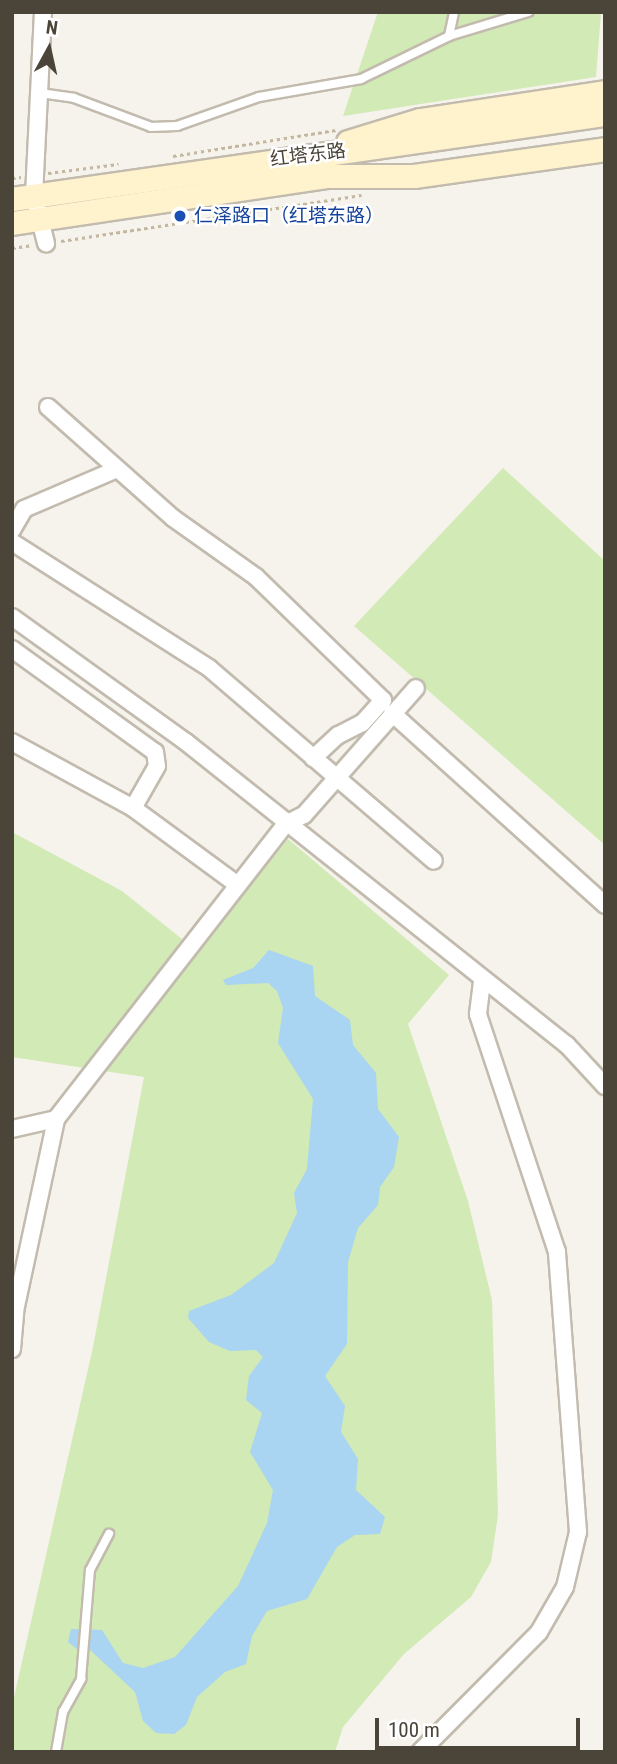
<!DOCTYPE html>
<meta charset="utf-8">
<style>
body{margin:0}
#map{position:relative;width:617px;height:1764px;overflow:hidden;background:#f6f3ec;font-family:"Roboto Condensed","Noto Sans SC",sans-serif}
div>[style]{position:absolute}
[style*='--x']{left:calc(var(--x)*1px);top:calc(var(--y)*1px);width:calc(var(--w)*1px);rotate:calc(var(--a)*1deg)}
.green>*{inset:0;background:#d2eab5}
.water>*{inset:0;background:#a9d4f2}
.path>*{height:2.5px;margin-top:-1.25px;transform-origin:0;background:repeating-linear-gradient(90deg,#c4b79f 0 3.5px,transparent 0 7px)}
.roads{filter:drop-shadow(2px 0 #c2bbae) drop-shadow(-2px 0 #c2bbae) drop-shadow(0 2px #c2bbae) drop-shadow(0 -2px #c2bbae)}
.service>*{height:8px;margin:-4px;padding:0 4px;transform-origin:4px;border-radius:4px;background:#fff}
.minor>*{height:16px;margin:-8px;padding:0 8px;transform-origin:8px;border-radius:8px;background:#fff}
.secondary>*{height:23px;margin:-11.5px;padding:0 11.5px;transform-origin:11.5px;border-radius:11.5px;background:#fff3cd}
.dots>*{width:19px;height:19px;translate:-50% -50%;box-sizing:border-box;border:4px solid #fff;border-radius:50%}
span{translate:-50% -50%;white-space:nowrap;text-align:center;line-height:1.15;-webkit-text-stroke:5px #fff;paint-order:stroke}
.street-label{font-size:19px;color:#4b4439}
.transit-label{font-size:19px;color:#164399}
.left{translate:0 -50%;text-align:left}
.frame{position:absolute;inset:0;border:14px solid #4b4439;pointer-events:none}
.north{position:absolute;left:14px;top:14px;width:70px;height:70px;-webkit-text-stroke:5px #fff;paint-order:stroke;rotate:8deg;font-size:19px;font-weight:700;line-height:28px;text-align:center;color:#4b4439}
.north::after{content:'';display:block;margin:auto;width:24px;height:32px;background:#4b4439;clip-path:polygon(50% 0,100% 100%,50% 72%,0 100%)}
.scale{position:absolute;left:375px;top:1718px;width:205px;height:32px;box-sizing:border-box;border:4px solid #4b4439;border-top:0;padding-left:9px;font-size:21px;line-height:24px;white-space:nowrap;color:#4b4439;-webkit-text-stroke:5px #fff;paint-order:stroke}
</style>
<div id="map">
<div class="green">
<div style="clip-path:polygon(378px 12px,601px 12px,596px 77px,343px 116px)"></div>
<div style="clip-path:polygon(503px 468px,605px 561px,605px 845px,354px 626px)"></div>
<div style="clip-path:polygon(12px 832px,122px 891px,197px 951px,288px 839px,449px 975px,408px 1024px,468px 1201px,492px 1300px,498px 1515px,491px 1562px,471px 1597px,404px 1654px,343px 1727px,335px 1752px,12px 1752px,12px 1706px,93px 1347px,144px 1077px,12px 1057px)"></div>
</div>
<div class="water">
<div style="clip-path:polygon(269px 950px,313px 966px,315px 996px,350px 1020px,353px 1045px,376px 1073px,378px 1109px,399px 1137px,394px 1167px,380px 1187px,378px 1205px,358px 1228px,348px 1262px,347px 1344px,325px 1376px,345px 1406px,341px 1432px,358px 1459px,356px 1490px,385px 1517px,380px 1534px,355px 1535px,337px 1547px,307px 1599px,267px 1611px,252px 1636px,246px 1664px,225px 1672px,197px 1697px,186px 1725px,174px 1734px,156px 1733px,143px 1721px,135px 1692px,89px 1649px,78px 1650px,68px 1642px,71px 1629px,102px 1630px,123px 1663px,143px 1668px,175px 1657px,238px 1586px,267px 1523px,273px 1490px,250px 1452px,262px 1413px,246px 1400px,249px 1376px,263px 1357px,256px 1350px,230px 1351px,209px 1342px,188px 1318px,189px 1311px,231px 1295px,274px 1263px,297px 1213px,294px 1193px,307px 1169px,313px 1099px,278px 1043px,283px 1008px,277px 991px,268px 983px,226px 985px,223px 980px,253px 968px)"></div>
</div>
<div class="path">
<div style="--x:173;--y:156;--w:165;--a:-9.1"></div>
<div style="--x:48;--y:173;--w:71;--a:-7.3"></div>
<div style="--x:12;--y:178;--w:9;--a:-6"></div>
<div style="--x:61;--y:241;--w:304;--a:-8.7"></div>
<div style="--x:12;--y:248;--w:21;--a:-8"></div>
</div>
<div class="roads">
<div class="service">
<div style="--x:449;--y:36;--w:25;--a:-78"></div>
<div style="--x:40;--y:93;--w:34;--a:8"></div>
<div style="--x:74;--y:98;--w:82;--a:20.6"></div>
<div style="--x:151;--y:127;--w:26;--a:-2"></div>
<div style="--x:177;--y:126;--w:87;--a:-19.5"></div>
<div style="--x:259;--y:97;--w:104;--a:-10"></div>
<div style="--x:361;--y:79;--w:98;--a:-26"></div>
<div style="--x:449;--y:36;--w:83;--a:-16.9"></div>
<div style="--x:56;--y:1752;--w:41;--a:-80.1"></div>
<div style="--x:63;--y:1712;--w:38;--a:-61"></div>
<div style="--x:81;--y:1679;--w:109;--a:-85.3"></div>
<div style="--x:90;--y:1570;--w:41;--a:-62.2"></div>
</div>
<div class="minor">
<div style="--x:43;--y:12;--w:184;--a:92.8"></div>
<div style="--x:34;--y:196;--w:49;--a:75.7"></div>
<div style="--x:48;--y:407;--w:167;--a:41.6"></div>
<div style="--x:173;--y:518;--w:102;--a:35.4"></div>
<div style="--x:256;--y:577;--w:177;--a:44.1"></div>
<div style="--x:383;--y:700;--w:31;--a:132"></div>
<div style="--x:362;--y:723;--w:27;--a:153"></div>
<div style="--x:338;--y:735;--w:34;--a:137"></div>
<div style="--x:12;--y:530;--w:24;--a:-60"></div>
<div style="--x:24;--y:509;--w:99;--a:-23.2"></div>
<div style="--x:12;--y:542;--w:234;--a:32.6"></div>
<div style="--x:209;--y:668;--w:296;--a:40.6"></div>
<div style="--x:12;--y:617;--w:214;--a:35.7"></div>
<div style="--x:186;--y:742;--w:487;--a:38.5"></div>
<div style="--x:567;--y:1045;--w:56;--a:47.2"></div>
<div style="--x:12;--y:649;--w:176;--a:35.8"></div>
<div style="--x:155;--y:752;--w:14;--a:82"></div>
<div style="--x:157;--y:766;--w:48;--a:119.7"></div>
<div style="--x:392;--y:713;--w:287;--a:42"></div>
<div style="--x:12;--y:742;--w:138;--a:28.6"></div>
<div style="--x:133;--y:808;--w:130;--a:36.3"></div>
<div style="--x:12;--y:1129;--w:45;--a:-12.8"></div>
<div style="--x:12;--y:1349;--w:38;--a:-85"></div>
<div style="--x:15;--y:1311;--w:196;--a:-77.9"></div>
<div style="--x:56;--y:1119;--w:374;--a:-52.1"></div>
<div style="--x:286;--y:824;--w:20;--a:-27"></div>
<div style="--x:304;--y:815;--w:169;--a:-48.6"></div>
<div style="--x:420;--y:1752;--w:169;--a:-45.2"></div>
<div style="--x:539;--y:1632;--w:52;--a:-60"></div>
<div style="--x:565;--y:1587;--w:57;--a:-76.7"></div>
<div style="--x:578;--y:1532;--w:281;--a:-94.3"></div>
<div style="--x:557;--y:1252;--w:251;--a:-108.4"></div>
<div style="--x:478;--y:1014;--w:32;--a:-83"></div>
</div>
<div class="secondary">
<div style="--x:348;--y:142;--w:75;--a:-17"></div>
<div style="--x:420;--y:120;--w:187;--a:-8.6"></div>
<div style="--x:12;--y:199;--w:599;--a:-8.16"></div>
<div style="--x:12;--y:223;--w:319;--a:-8.5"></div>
<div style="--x:328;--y:176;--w:86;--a:0"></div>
<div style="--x:414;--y:176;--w:193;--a:-8"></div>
</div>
</div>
<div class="dots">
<div style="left:180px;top:216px;background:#1a4fb4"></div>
</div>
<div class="street-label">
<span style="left:308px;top:155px;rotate:-7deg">红塔东路</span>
</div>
<div class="transit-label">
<span class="left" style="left:194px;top:216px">仁泽路口（红塔东路）</span>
</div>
<div class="frame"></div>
<div class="north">N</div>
<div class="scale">100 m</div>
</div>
